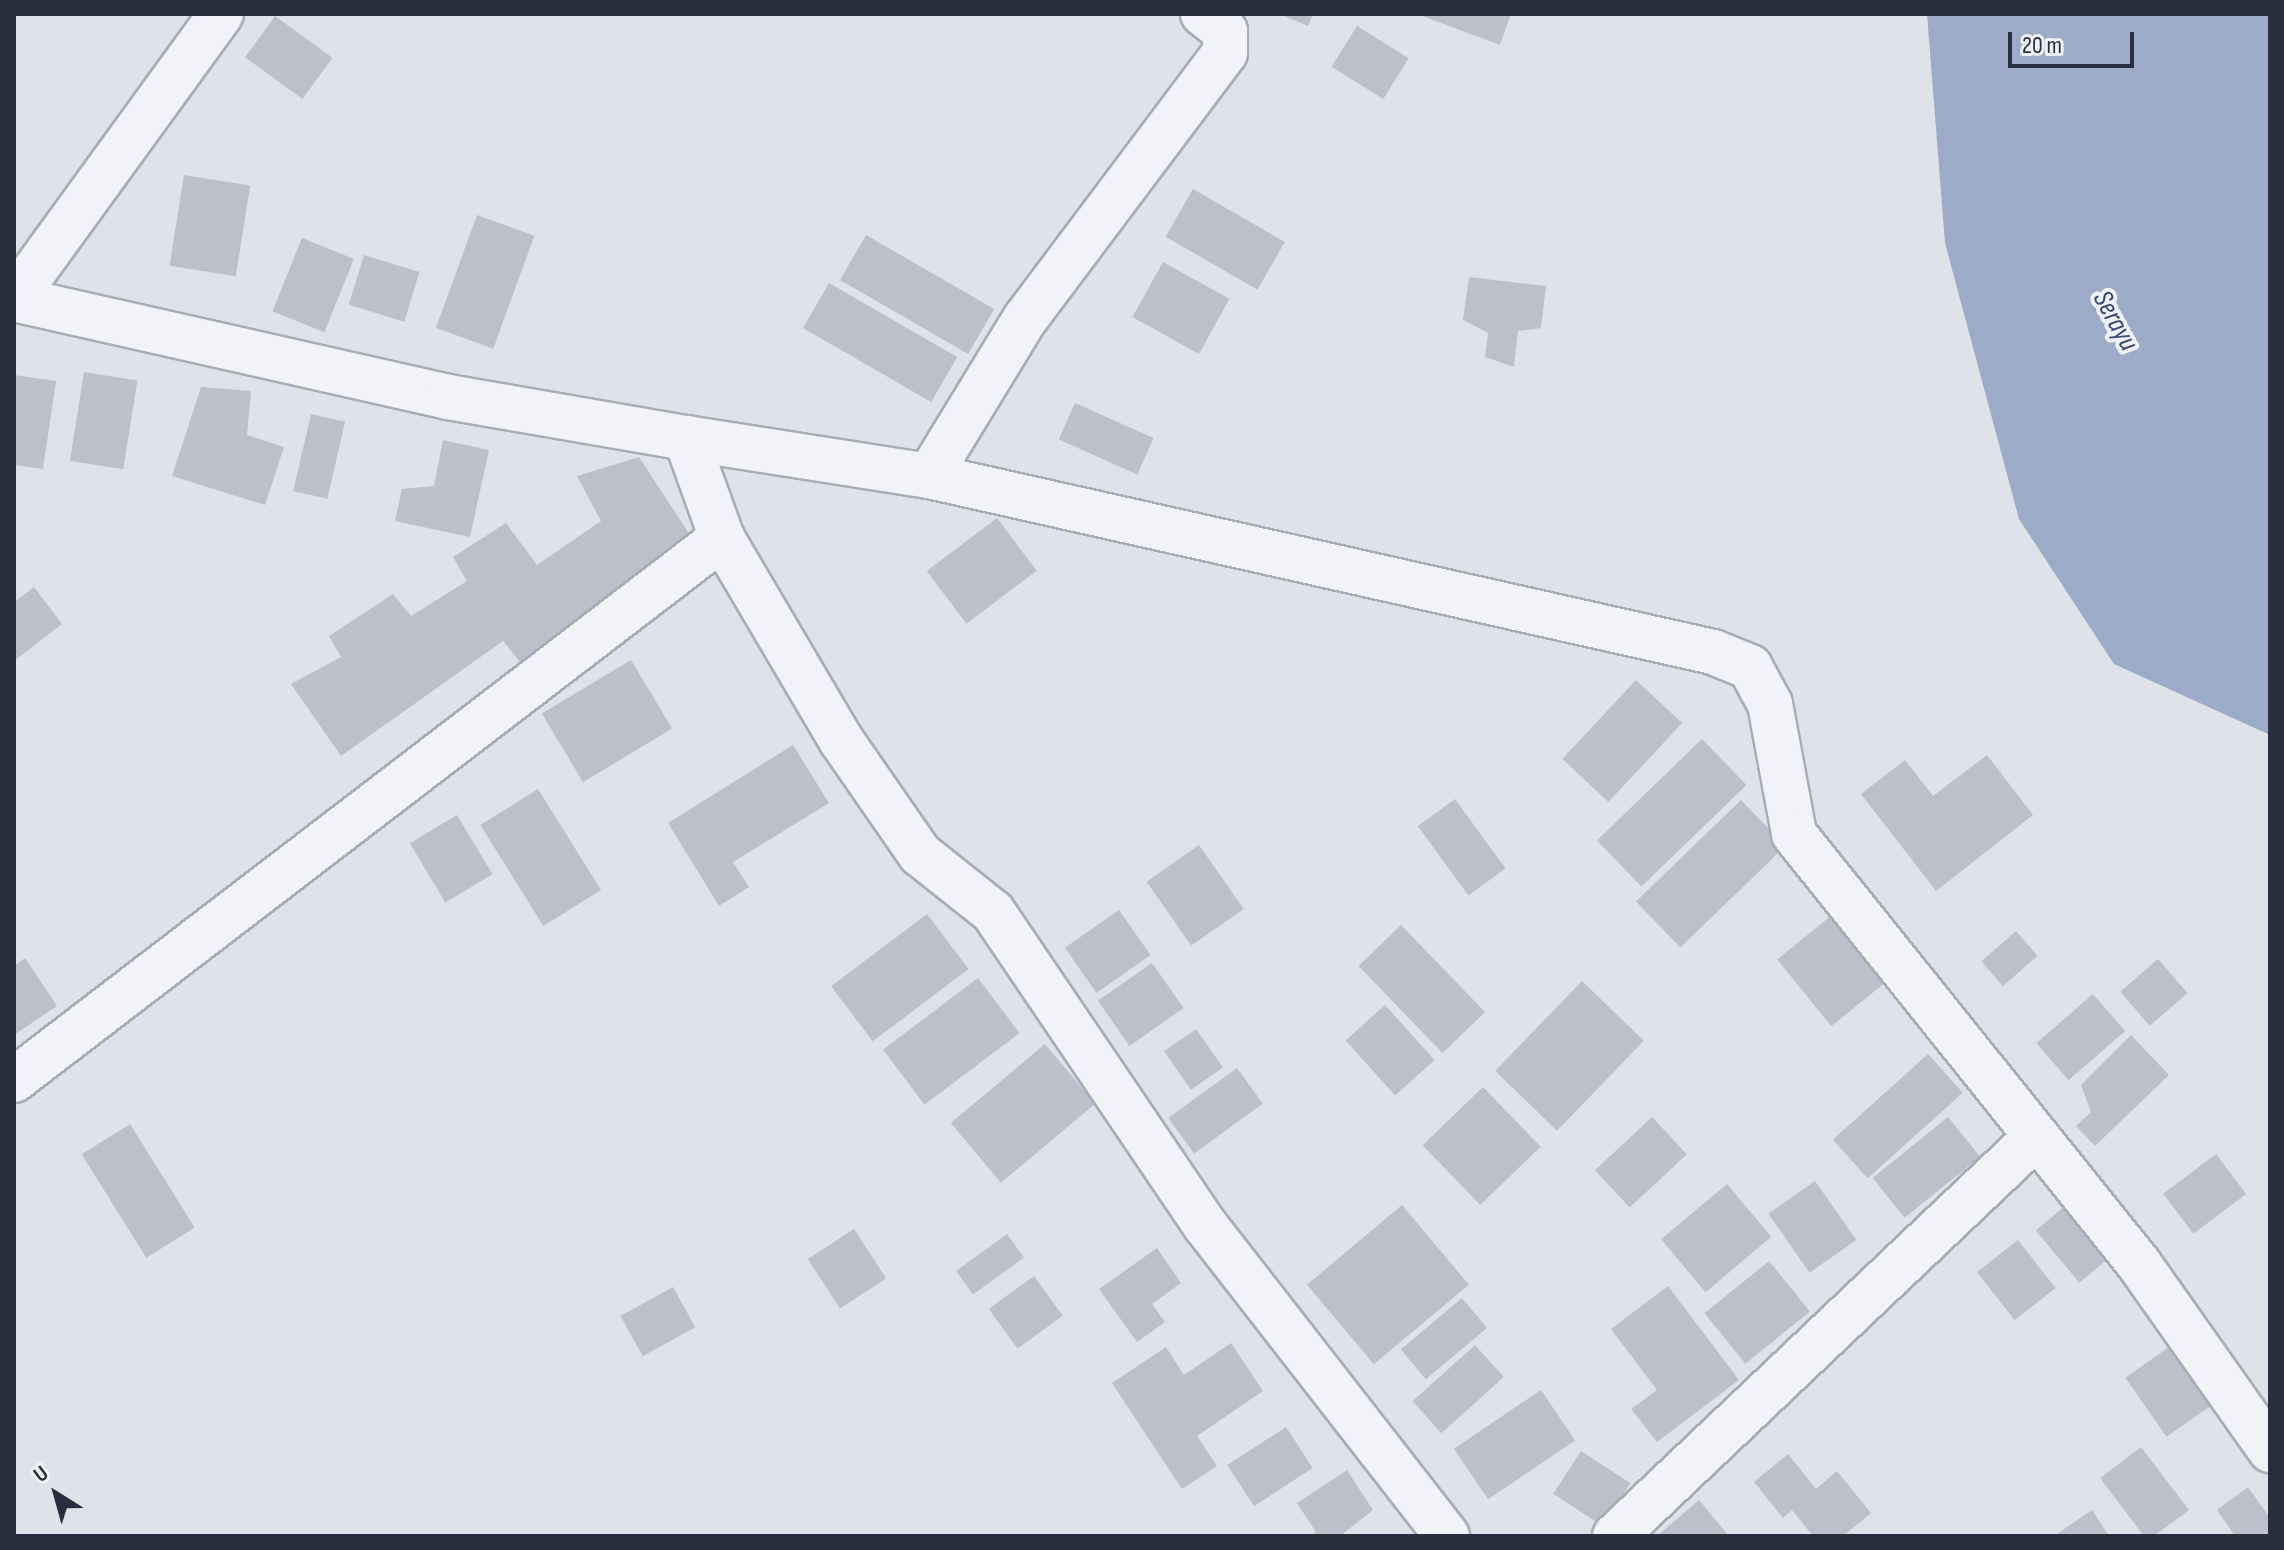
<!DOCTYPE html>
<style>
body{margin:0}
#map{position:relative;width:2284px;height:1550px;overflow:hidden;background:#dfe2e8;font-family:"Sofia Sans Condensed",sans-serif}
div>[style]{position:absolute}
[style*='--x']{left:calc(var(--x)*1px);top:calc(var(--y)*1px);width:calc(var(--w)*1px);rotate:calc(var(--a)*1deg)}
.water>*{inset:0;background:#9cabc7}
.building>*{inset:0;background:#bdc0cb;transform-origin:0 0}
.roads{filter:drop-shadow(2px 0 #a8acb5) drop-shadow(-2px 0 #a8acb5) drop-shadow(0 2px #a8acb5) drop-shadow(0 -2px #a8acb5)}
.minor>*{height:44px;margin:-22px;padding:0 22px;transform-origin:22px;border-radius:22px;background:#f2f3f6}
span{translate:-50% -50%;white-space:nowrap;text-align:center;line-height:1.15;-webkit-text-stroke:8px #eff1f6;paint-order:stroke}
.water-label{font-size:28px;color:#354871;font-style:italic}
.frame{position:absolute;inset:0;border:16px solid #292e3e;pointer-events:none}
.north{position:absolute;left:16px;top:1454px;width:80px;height:80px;-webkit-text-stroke:6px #eff1f6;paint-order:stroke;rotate:323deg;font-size:22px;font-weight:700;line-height:32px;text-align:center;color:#292e3e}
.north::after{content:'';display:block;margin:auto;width:28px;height:36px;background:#292e3e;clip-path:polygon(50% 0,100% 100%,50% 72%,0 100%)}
.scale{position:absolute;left:2008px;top:32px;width:126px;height:36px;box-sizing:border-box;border:4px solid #292e3e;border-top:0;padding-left:10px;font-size:24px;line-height:28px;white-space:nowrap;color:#292e3e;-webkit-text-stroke:6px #eff1f6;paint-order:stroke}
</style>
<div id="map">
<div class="water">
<div style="clip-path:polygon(1927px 14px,2270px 14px,2270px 735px,2114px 664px,2019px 519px,1945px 243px)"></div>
</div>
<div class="building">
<div style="clip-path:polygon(1279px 14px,1313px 14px,1308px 26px)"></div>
<div style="clip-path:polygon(1417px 14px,1511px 14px,1500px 45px)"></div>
<div style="left:275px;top:16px;width:71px;height:51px;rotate:36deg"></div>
<div style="left:1357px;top:26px;width:61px;height:48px;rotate:32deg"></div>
<div style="left:184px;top:175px;width:67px;height:92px;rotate:9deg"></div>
<div style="left:1193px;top:189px;width:106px;height:55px;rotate:30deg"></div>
<div style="left:477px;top:215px;width:61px;height:120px;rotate:20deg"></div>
<div style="left:866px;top:235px;width:148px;height:52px;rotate:30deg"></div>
<div style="left:302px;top:238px;width:56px;height:79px;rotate:22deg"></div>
<div style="left:364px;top:255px;width:58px;height:52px;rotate:17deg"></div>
<div style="left:1163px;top:262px;width:76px;height:63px;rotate:29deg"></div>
<div style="clip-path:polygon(1469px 277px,1546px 286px,1541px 328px,1518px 331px,1514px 367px,1485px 357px,1488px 333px,1463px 320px)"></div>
<div style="left:829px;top:283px;width:148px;height:52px;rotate:30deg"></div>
<div style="left:84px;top:372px;width:54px;height:90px;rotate:9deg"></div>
<div style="clip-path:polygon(14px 375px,56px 381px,43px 469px,14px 465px)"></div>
<div style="clip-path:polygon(201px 387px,251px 391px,247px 435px,284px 447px,265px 505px,172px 476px)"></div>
<div style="left:1075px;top:403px;width:86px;height:40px;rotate:24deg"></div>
<div style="left:311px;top:414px;width:35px;height:79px;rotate:13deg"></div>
<div style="clip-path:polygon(443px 440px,489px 450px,470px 537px,395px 521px,402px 489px,434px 486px)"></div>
<div style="clip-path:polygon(639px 457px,690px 535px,525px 668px,503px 641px,341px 756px,291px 684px,341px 657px,329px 636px,393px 594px,411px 616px,467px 581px,453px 557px,506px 523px,537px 565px,601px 521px,577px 476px)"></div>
<div style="left:997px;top:518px;width:66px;height:88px;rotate:53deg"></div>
<div style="clip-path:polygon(34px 587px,62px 624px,14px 661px,14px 602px)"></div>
<div style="left:631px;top:660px;width:80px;height:104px;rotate:59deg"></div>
<div style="left:1636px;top:680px;width:63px;height:108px;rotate:43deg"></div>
<div style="left:1702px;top:739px;width:64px;height:146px;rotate:46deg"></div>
<div style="clip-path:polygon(793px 745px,829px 803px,733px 862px,749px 887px,719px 906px,668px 823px)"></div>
<div style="clip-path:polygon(1987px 755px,2033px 815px,1936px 891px,1861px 794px,1905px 760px,1933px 796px)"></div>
<div style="left:538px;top:789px;width:119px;height:68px;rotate:58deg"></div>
<div style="left:1455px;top:799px;width:86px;height:46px;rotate:54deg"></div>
<div style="left:1741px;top:800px;width:64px;height:146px;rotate:46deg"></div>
<div style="left:457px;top:815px;width:69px;height:55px;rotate:59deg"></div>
<div style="left:1199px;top:845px;width:78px;height:64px;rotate:55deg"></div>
<div style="left:1119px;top:910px;width:55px;height:66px;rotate:55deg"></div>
<div style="left:1837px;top:911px;width:86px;height:77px;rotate:51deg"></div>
<div style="left:927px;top:914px;width:69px;height:120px;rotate:53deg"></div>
<div style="left:1401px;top:925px;width:121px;height:59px;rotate:46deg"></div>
<div style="left:2016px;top:931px;width:33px;height:46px;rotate:49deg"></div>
<div style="clip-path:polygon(25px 958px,57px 1006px,14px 1035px,14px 966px)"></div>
<div style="left:2158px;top:959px;width:45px;height:50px;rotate:49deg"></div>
<div style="left:1152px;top:963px;width:55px;height:66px;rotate:55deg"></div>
<div style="left:978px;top:978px;width:69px;height:119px;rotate:53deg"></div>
<div style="left:1582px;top:981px;width:86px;height:125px;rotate:44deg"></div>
<div style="left:2093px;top:994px;width:49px;height:75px;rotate:49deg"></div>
<div style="left:1385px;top:1005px;width:74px;height:53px;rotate:48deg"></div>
<div style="left:1196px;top:1029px;width:47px;height:39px;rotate:55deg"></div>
<div style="clip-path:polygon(2131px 1035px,2169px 1075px,2095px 1146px,2076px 1126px,2091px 1112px,2081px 1085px)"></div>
<div style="left:1045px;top:1044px;width:78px;height:123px;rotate:50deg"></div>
<div style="left:1928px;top:1054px;width:52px;height:128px;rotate:48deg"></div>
<div style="left:1237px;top:1068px;width:44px;height:85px;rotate:54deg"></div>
<div style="left:1483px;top:1087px;width:83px;height:84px;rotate:46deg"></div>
<div style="left:1652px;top:1117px;width:51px;height:78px;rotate:47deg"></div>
<div style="left:1948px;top:1117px;width:51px;height:97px;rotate:51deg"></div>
<div style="left:130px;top:1124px;width:122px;height:57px;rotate:58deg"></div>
<div style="left:2216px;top:1154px;width:50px;height:66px;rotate:53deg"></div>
<div style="left:1815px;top:1181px;width:72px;height:57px;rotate:55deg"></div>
<div style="left:1727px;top:1184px;width:69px;height:86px;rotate:50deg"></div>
<div style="left:2071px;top:1201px;width:68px;height:46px;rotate:50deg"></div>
<div style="left:1402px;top:1205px;width:104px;height:124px;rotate:50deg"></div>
<div style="left:854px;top:1229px;width:59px;height:55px;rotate:57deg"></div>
<div style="left:1007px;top:1234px;width:29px;height:63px;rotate:54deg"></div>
<div style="left:2018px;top:1240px;width:61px;height:52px;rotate:52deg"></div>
<div style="clip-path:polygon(1157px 1248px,1181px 1283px,1152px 1304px,1165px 1322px,1137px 1342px,1099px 1289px)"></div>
<div style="left:1769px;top:1261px;width:65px;height:83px;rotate:51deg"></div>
<div style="left:1034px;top:1276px;width:49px;height:56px;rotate:54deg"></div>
<div style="clip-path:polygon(1668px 1286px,1739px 1380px,1657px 1442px,1631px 1409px,1657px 1390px,1611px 1329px)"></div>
<div style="left:673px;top:1287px;width:46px;height:60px;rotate:61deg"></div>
<div style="left:1462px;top:1298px;width:39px;height:80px;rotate:50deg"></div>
<div style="clip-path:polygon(1231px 1343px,1263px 1391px,1197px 1436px,1217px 1466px,1182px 1489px,1112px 1383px,1166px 1347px,1184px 1375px)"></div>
<div style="left:1475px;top:1345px;width:43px;height:84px;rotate:48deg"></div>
<div style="left:2172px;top:1345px;width:72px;height:57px;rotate:55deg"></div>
<div style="left:1541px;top:1390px;width:61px;height:105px;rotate:56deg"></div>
<div style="left:1286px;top:1427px;width:49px;height:70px;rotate:57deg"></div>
<div style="clip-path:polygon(2141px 1447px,2189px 1510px,2154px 1536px,2144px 1536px,2100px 1478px)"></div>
<div style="left:1581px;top:1451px;width:59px;height:51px;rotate:33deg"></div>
<div style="clip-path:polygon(1788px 1454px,1816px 1489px,1837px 1471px,1871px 1513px,1843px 1536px,1813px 1536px,1792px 1510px,1783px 1518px,1754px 1482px)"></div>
<div style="clip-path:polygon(1347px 1470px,1373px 1510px,1340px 1536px,1310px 1536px,1316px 1532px,1297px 1503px)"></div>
<div style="clip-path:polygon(2248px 1487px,2270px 1518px,2270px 1536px,2235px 1536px,2217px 1510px)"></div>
<div style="clip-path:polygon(1699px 1500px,1729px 1536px,1657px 1536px)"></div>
<div style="clip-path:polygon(2092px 1510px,2109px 1536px,2054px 1536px)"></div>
</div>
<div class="roads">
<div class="minor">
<div style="--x:14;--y:299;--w:445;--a:12.7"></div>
<div style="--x:448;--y:397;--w:242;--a:9.8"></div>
<div style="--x:686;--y:438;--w:106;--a:70.2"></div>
<div style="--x:722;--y:538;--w:234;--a:59.5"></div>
<div style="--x:841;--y:740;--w:139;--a:55.3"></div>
<div style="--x:920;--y:854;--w:93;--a:38.5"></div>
<div style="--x:993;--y:912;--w:378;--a:55.9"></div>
<div style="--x:1205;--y:1225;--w:394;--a:52.1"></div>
<div style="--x:14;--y:299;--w:352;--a:-54"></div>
<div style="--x:686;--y:438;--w:246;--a:8.9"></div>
<div style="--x:929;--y:476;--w:804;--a:12.65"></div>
<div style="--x:1713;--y:652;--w:40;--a:22"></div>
<div style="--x:1750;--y:667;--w:42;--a:61.6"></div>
<div style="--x:1770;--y:704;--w:132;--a:79.5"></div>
<div style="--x:1794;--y:834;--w:551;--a:51.26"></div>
<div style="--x:2139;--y:1264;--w:228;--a:54.8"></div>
<div style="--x:929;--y:476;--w:184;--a:-58.6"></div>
<div style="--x:1025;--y:319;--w:333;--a:-53.1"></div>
<div style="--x:1225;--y:53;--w:22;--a:-90"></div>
<div style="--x:1225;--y:31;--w:28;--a:-142"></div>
<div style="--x:14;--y:1080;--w:892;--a:-37.44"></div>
<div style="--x:1615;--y:1536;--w:581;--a:-43.47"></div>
</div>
</div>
<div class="water-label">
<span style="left:2115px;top:321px;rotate:61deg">Serayu</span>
</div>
<div class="frame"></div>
<div class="north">U</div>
<div class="scale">20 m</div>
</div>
